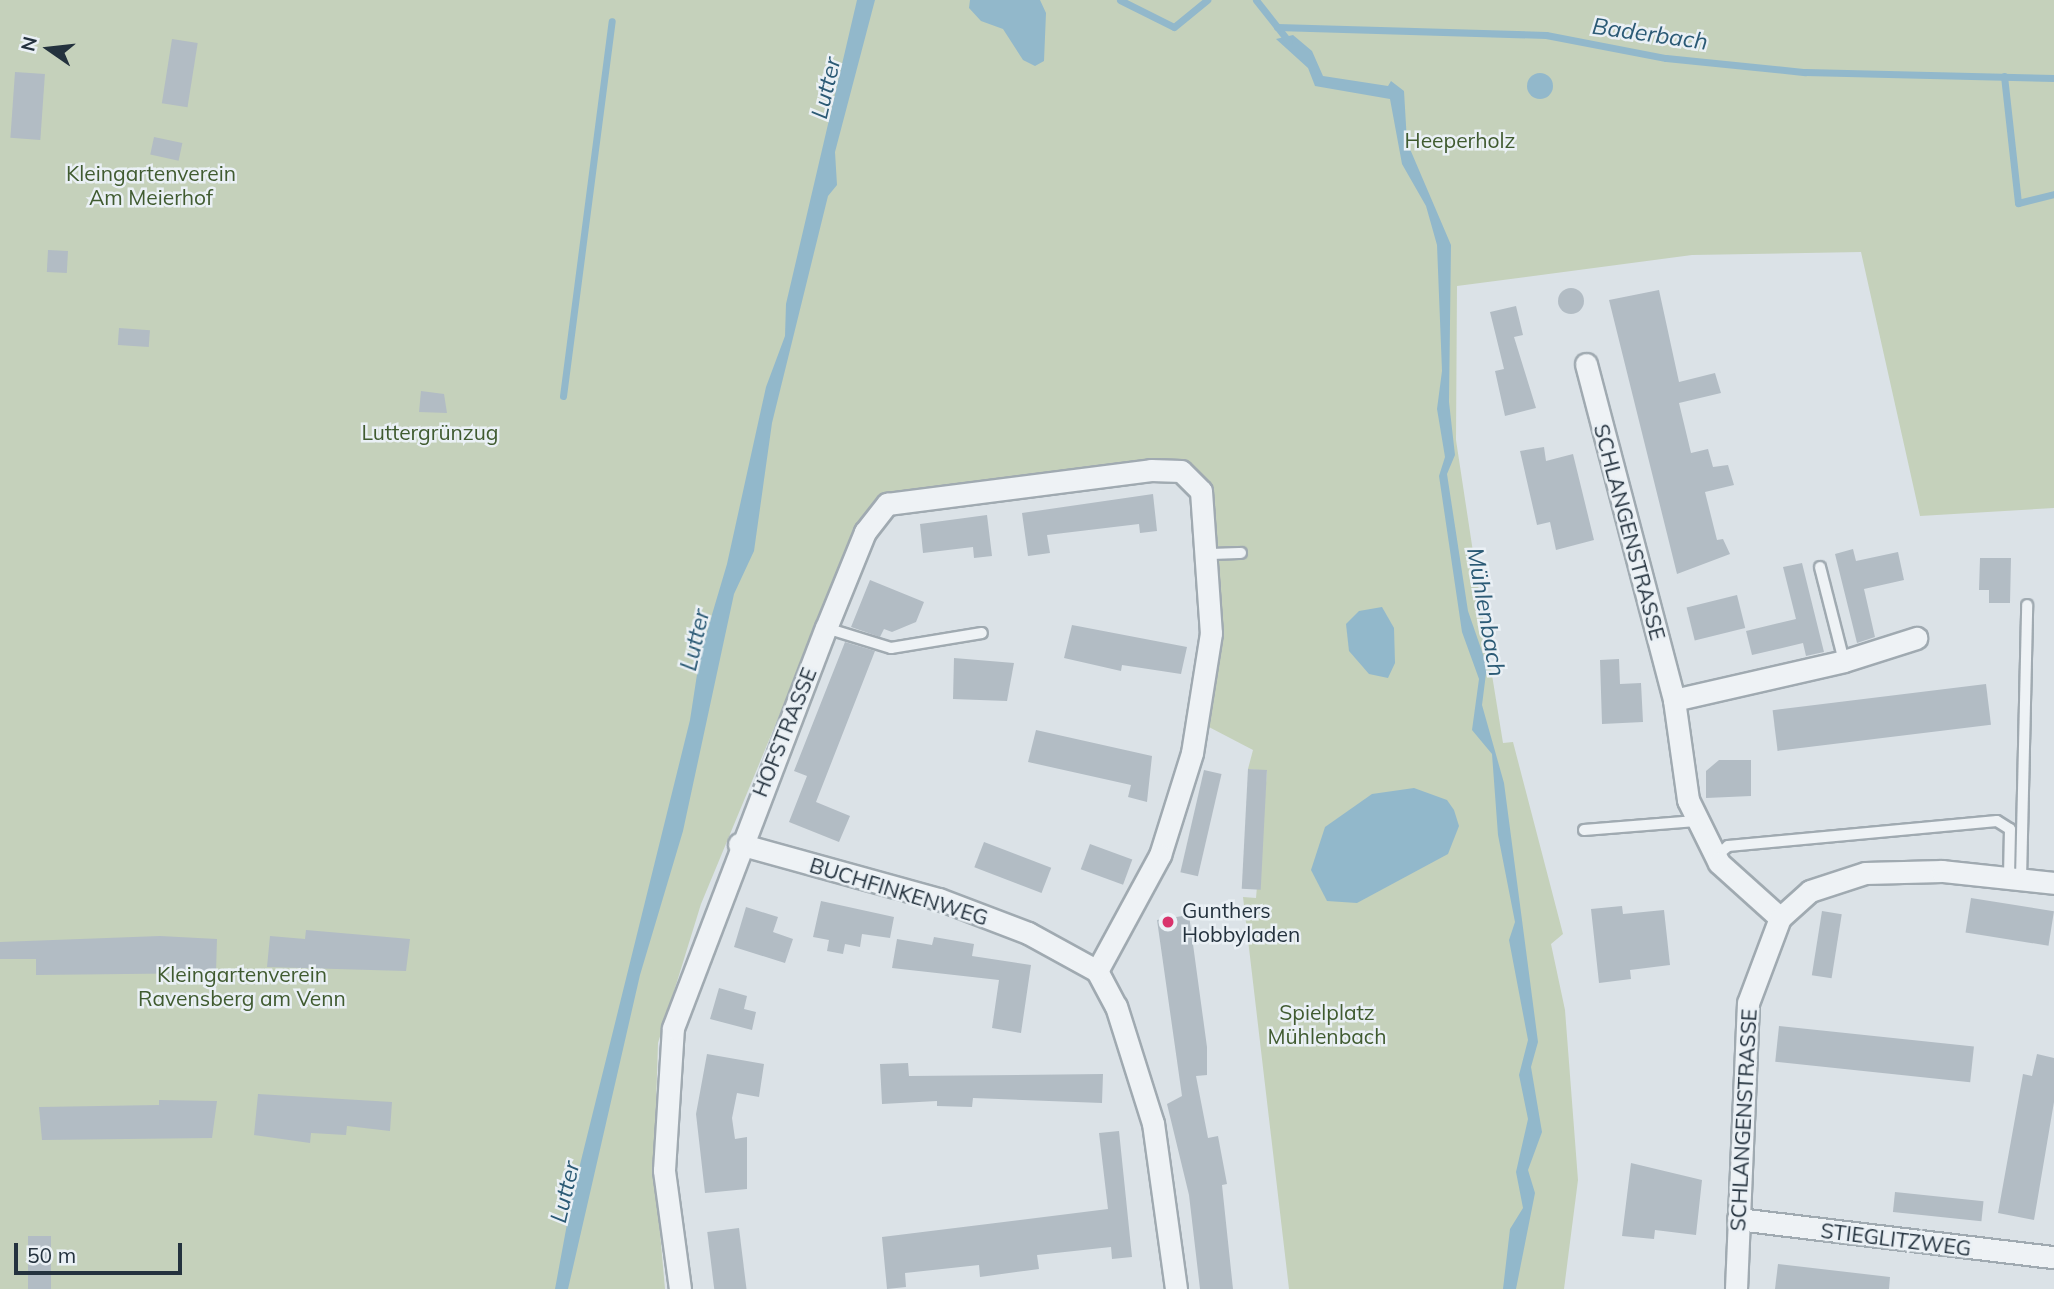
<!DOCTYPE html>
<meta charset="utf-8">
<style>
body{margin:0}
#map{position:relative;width:2054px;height:1289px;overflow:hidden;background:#dbe2e7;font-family:Mulish,sans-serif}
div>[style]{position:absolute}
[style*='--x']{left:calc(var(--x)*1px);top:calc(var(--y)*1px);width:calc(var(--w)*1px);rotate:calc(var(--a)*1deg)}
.green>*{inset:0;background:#c5d1bb}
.water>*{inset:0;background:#92b8cb}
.round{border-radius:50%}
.stream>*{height:7px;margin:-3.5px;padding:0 3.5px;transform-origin:3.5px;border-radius:3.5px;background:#92b8cb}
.building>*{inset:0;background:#b2bcc4;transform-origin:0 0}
.roads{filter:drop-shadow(2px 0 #a0aab1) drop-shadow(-2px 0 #a0aab1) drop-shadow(0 2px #a0aab1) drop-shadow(0 -2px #a0aab1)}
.service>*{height:10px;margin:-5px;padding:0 5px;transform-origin:5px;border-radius:5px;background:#eef2f5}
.minor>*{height:21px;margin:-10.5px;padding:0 10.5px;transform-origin:10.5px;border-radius:10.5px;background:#eef2f5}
.dots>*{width:19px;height:19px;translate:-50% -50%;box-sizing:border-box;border:4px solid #eaf0f5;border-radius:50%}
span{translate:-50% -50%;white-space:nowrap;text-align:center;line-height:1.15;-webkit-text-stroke:5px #eaf0f5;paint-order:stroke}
.park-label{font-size:21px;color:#405b30}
.street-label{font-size:21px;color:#24323e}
.poi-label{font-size:21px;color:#24323e}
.left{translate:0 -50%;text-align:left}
.water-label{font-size:23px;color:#2b5a75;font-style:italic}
.north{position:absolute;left:14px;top:14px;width:70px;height:70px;-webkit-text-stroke:5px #eaf0f5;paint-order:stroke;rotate:284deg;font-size:19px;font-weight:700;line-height:28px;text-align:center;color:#24323e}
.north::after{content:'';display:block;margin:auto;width:24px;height:32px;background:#24323e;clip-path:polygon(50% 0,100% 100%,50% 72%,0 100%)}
.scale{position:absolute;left:14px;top:1243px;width:168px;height:32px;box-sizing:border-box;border:4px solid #24323e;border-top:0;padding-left:9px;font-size:21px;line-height:24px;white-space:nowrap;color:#24323e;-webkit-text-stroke:5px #eaf0f5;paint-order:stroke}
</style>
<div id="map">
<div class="green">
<div style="clip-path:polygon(0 0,2054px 0,2054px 508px,1920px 516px,1861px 252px,1692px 255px,1457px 286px,1456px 440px,1487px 644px,1503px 743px,1513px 742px,1563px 934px,1551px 944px,1565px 1010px,1578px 1180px,1564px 1289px,1289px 1289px,1243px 897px,1256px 898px,1267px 771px,1248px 769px,1253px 750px,1207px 726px,1214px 663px,1211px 500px,1197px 471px,1167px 460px,894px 493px,881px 495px,862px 516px,701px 904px,658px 1043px,654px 1165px,665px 1289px,0 1289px)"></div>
</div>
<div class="water">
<div style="clip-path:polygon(857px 0,875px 0,835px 152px,837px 185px,828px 196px,772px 423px,754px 551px,734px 594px,683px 831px,640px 975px,568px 1289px,555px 1289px,572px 1197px,690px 720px,700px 655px,727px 564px,766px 387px,785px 336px,786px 304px)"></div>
<div style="clip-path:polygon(970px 0,1040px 0,1046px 13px,1044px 61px,1035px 66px,1023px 60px,1003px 29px,981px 21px,969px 8px)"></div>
<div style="clip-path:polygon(1293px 35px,1312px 51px,1323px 76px,1388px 86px,1391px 81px,1404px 91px,1407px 142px,1451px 245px,1449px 402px,1455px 455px,1447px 474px,1468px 611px,1487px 666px,1482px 705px,1504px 783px,1538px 1042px,1531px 1067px,1542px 1132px,1528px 1170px,1535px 1193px,1516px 1289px,1503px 1289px,1510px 1229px,1523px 1208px,1516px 1172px,1528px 1119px,1519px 1075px,1528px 1040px,1509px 940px,1515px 922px,1498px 835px,1492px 754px,1472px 730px,1479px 679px,1462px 632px,1439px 476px,1445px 457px,1437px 409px,1442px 371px,1437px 245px,1426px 206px,1402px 164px,1390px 99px,1315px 86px,1308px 68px,1276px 39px)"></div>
<div class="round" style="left:1527px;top:73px;width:26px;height:26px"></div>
<div style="clip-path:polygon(1382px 607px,1394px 628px,1395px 663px,1388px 678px,1369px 674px,1349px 651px,1346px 624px,1359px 611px)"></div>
<div style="clip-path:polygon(1414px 788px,1447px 800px,1454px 810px,1459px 826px,1448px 854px,1357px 903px,1327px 901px,1311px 870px,1325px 827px,1372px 794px)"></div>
</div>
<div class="stream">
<div style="--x:1120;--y:0;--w:60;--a:26.6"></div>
<div style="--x:1174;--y:27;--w:43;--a:-39.3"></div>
<div style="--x:1256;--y:0;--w:53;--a:51.8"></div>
<div style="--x:1277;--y:27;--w:269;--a:1.7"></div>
<div style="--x:1546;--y:35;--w:122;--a:10.9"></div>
<div style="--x:1666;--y:58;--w:140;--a:5.8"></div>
<div style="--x:1805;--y:72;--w:249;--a:1.4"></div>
<div style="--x:2004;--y:76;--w:128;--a:83.7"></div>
<div style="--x:2018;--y:203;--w:37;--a:-14"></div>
<div style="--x:563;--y:396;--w:378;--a:-82.6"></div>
</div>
<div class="building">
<div style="left:172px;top:39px;width:26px;height:65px;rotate:9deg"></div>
<div style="left:15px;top:72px;width:30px;height:66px;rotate:4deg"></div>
<div style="left:154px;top:137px;width:29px;height:18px;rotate:12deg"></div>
<div style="left:48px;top:250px;width:20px;height:22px;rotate:3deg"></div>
<div class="round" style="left:1558px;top:288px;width:26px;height:26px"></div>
<div style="clip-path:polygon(1659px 290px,1679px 382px,1715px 373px,1721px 393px,1679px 403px,1691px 453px,1708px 449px,1713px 467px,1728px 465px,1734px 485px,1705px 492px,1717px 540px,1723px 539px,1730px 554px,1677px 574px,1609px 300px)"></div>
<div style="clip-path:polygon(1516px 306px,1523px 335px,1514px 337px,1536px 408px,1505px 416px,1495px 371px,1504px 369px,1490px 312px)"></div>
<div style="left:119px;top:328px;width:31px;height:17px;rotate:4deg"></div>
<div style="clip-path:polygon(421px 391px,444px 394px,447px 413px,419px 412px)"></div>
<div style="clip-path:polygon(1544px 447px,1546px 461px,1573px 454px,1594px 540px,1556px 550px,1550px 522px,1537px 525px,1520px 451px)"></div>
<div style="clip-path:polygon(1153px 494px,1157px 531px,1140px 533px,1139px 524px,1047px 535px,1050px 553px,1028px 556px,1022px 513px)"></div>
<div style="clip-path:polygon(987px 515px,992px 556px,974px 558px,973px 547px,923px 553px,920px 524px)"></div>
<div style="clip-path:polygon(1853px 549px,1856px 561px,1898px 552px,1904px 580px,1864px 589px,1875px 637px,1857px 643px,1835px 554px)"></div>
<div style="clip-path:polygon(1980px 558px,2011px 558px,2010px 603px,1989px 603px,1989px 590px,1979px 590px)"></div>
<div style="clip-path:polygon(1802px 563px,1824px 652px,1806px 656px,1803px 643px,1752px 655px,1746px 631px,1796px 619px,1783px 567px)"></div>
<div style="clip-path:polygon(870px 580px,924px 602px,916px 622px,892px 632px,884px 629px,880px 637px,851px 627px)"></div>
<div style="left:1737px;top:595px;width:34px;height:52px;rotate:76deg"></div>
<div style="clip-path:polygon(1072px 625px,1187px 647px,1181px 674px,1122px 665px,1121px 671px,1064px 658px)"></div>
<div style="clip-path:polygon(845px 642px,875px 651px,816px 802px,850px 816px,839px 842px,789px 822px,807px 776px,794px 771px)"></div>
<div style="clip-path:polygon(954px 658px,1014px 663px,1007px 701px,953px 699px)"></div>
<div style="clip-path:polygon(1619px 659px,1620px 684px,1641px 683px,1643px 722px,1602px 724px,1600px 660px)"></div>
<div style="left:1986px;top:684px;width:41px;height:215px;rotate:83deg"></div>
<div style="clip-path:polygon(1036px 730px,1152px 756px,1147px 802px,1128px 797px,1131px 785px,1028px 762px)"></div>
<div style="clip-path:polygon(1719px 760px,1751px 760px,1751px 796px,1706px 798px,1706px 771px)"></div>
<div style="left:1248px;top:769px;width:19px;height:120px;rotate:3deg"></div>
<div style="left:1204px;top:770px;width:18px;height:105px;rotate:13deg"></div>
<div style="left:984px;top:842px;width:72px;height:27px;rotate:21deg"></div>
<div style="left:1090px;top:844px;width:45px;height:27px;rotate:20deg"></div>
<div style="left:1971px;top:898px;width:84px;height:35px;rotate:9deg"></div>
<div style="clip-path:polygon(821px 901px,894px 917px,890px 938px,862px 934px,860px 947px,845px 944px,843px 954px,827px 951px,829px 940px,813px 937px)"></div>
<div style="clip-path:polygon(1622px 906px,1623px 914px,1664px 910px,1670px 965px,1630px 970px,1631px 979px,1599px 983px,1591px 909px)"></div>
<div style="clip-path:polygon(746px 907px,778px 917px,773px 932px,793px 939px,785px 963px,734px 947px)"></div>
<div style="left:1822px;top:911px;width:20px;height:65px;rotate:9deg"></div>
<div style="clip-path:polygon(1189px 915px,1207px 1047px,1207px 1075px,1196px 1076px,1208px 1138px,1218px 1136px,1227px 1184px,1222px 1185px,1233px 1289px,1200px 1289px,1189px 1195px,1167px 1104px,1182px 1096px,1157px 920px)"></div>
<div style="clip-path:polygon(306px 930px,410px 939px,406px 971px,267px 967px,270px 936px,305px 939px)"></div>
<div style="clip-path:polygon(160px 936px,217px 939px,216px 973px,36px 975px,36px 959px,0 959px,0 942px)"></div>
<div style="clip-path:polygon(934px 937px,974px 944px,972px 956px,1031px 965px,1021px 1033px,992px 1028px,999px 980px,892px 968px,897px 939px,932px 945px)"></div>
<div style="clip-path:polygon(719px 988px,747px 996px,744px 1009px,756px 1012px,752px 1030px,710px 1019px)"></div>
<div style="left:1779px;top:1026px;width:196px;height:36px;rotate:6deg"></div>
<div style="clip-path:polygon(707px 1054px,764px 1064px,759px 1097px,737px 1093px,732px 1118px,735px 1139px,747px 1137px,747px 1189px,705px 1193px,696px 1114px)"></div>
<div style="clip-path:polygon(2037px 1054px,2054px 1058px,2054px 1102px,2034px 1220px,1998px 1213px,2023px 1074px,2032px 1076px)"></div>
<div style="clip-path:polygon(908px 1063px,909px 1076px,1103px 1074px,1102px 1103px,973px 1098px,972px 1107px,937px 1106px,937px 1101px,882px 1104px,880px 1064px)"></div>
<div style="clip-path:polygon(258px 1094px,392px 1102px,390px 1131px,347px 1126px,346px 1135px,311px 1133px,310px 1143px,254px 1135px)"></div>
<div style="clip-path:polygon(159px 1100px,217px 1101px,212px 1138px,42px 1140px,39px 1107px,159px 1105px)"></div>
<div style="clip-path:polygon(1119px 1131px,1132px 1257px,1112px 1259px,1111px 1247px,1037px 1255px,1039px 1269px,980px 1277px,979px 1265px,905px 1273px,906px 1287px,887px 1289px,882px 1237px,1108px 1209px,1099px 1133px)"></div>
<div style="clip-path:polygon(1631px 1163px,1702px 1180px,1696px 1235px,1655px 1230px,1654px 1239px,1622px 1236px)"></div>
<div style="left:1895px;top:1192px;width:89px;height:20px;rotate:6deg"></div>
<div style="left:739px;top:1228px;width:62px;height:32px;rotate:83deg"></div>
<div style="left:28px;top:1236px;width:23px;height:53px"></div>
<div style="clip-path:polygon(1778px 1264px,1890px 1277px,1889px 1289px,1775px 1289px)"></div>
</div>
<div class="roads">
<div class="service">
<div style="--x:1209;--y:554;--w:32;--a:-2"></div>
<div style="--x:1820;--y:567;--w:97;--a:75.7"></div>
<div style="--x:826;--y:628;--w:68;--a:17.1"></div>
<div style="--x:891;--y:648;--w:92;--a:-9.4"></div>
<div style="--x:1584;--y:830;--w:112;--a:-4.6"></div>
<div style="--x:1715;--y:857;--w:17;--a:-40"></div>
<div style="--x:1728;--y:846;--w:270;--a:-5.3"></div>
<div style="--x:1997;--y:821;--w:15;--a:32"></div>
<div style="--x:2010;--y:829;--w:48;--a:91.2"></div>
<div style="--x:2021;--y:879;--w:274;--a:-88.7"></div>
</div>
<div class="minor">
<div style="--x:1586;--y:364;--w:347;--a:75.3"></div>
<div style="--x:1674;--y:700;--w:101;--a:82"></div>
<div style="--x:1688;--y:800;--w:70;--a:63.8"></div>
<div style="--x:1719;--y:863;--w:82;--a:42"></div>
<div style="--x:1674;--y:700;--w:174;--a:-12.9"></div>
<div style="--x:1844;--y:661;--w:76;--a:-17.7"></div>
<div style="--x:739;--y:844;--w:207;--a:15.4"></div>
<div style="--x:939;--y:899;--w:95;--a:20.9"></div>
<div style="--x:1028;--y:933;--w:79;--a:28.8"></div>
<div style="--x:1097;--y:971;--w:40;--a:62"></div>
<div style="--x:1116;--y:1006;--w:123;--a:72.5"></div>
<div style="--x:1153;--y:1123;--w:168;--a:82.1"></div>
<div style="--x:1738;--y:1219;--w:318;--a:6.9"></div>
<div style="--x:680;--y:1289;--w:120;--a:-97.7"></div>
<div style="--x:664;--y:1170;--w:142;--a:-86.4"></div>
<div style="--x:673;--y:1028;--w:428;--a:-69.1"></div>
<div style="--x:826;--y:628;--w:104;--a:-67.9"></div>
<div style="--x:865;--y:532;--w:36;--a:-52"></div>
<div style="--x:887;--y:504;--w:266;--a:-7.3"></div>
<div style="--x:1151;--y:470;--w:30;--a:2"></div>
<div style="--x:1181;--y:471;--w:28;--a:45"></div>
<div style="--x:1201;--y:491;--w:142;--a:86"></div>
<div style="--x:1211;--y:633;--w:121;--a:99"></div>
<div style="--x:1192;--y:753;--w:107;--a:107.4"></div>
<div style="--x:1160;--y:855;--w:132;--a:118.5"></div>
<div style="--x:1736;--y:1289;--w:286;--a:-87.6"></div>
<div style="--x:1748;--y:1003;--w:91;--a:-69.4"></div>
<div style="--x:1780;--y:918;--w:40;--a:-42"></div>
<div style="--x:1810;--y:891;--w:58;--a:-18.1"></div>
<div style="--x:1865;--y:873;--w:77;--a:-1.5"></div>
<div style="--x:1942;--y:871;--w:113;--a:6.1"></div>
</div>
</div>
<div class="dots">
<div style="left:1168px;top:922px;background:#d9336c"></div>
</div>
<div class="park-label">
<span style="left:1460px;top:140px">Heeperholz</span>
<span style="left:151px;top:185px">Kleingartenverein<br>Am Meierhof</span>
<span style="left:430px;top:432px">Luttergrünzug</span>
<span style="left:242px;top:986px">Kleingartenverein<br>Ravensberg am Venn</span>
<span style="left:1327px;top:1024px">Spielplatz<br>Mühlenbach</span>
</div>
<div class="street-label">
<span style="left:1630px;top:532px;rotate:75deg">SCHLANGENSTRASSE</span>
<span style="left:784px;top:732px;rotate:-68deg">HOFSTRASSE</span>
<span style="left:899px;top:891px;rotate:17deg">BUCHFINKENWEG</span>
<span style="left:1743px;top:1120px;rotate:-87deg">SCHLANGENSTRASSE</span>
<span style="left:1896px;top:1239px;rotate:7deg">STIEGLITZWEG</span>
</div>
<div class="poi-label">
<span class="left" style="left:1182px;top:922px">Gunthers<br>Hobbyladen</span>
</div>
<div class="water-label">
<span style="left:1650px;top:34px;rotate:8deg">Baderbach</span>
<span style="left:826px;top:88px;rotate:-77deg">Lutter</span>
<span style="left:1486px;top:612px;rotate:80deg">Mühlenbach</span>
<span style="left:695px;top:640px;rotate:-77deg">Lutter</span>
<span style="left:565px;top:1192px;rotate:-77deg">Lutter</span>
</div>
<div class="north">N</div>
<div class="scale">50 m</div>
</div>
